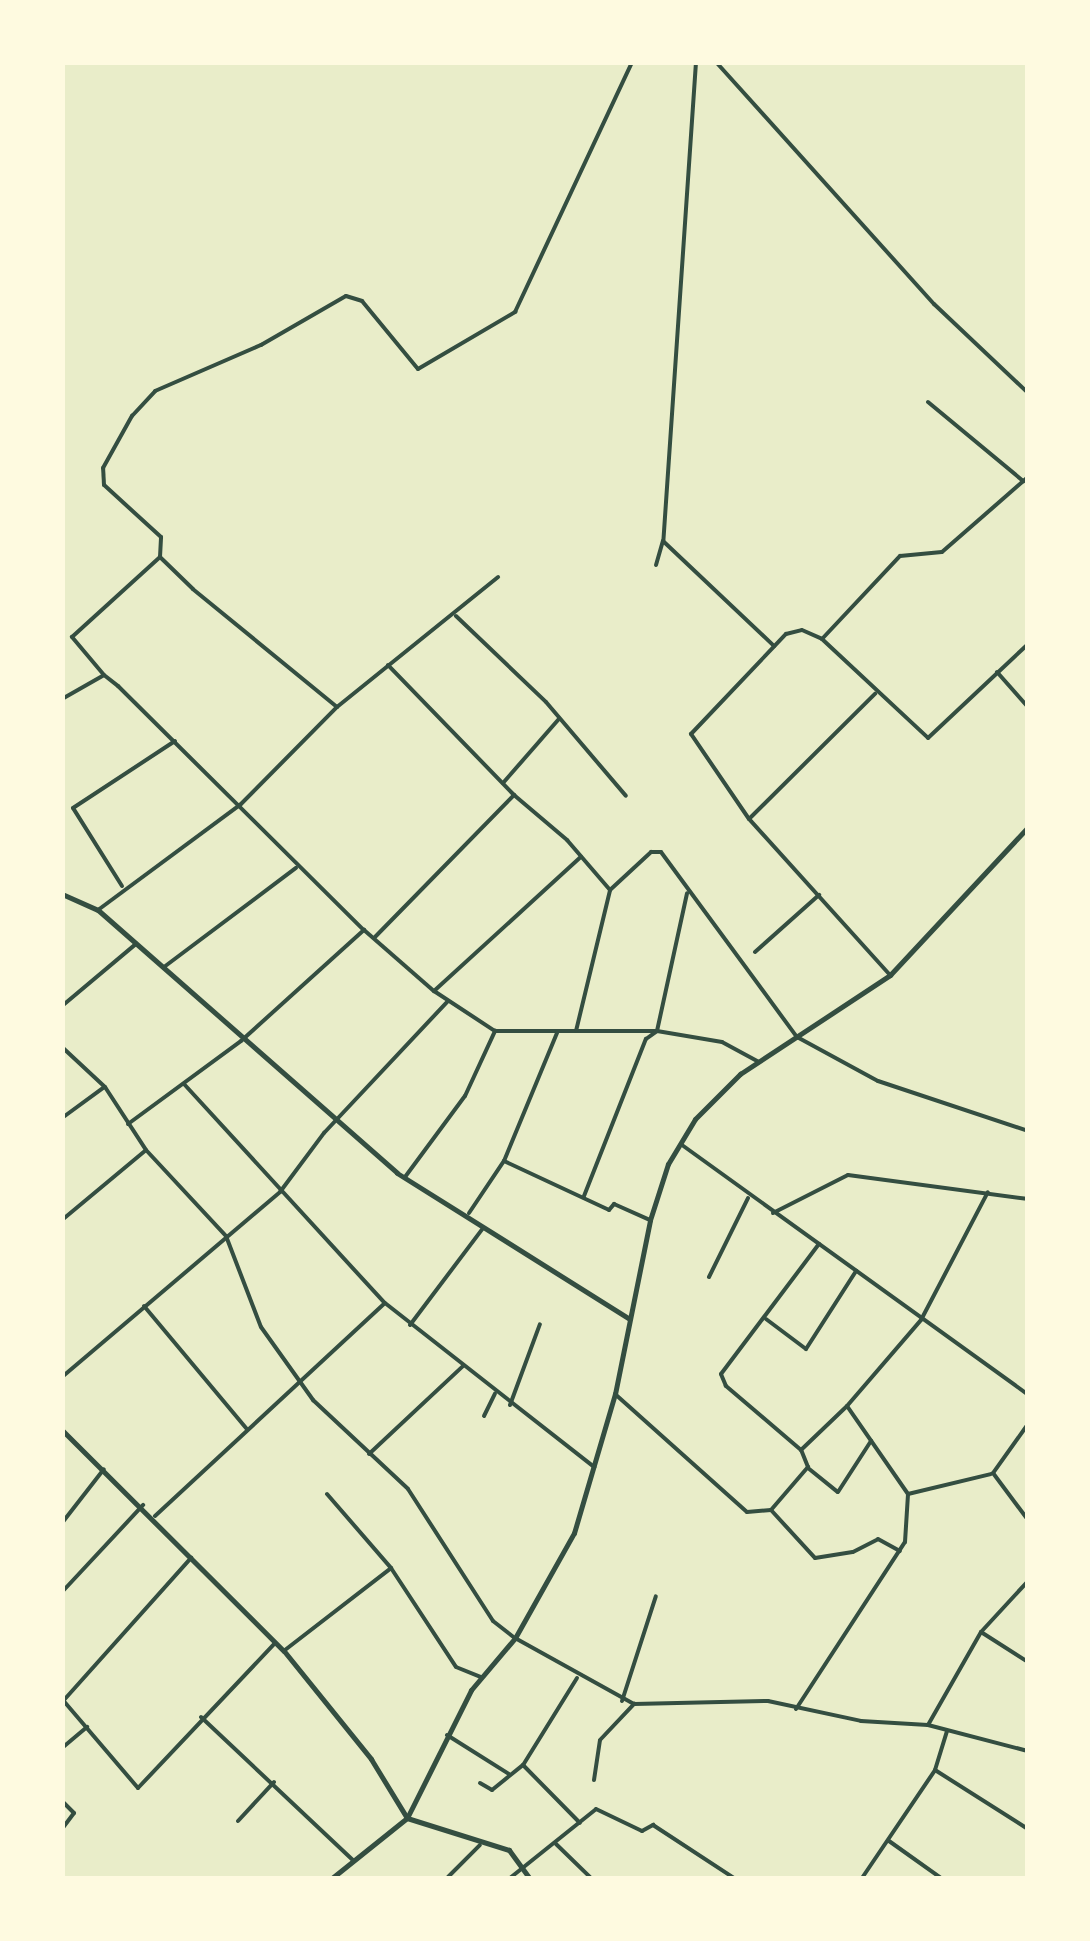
<!DOCTYPE html>
<style>
body{margin:0}
#map{position:relative;width:1090px;height:1941px;overflow:hidden;background:#e9edc9;font-family:Quicksand,sans-serif}
div>[style]{position:absolute}
[style*='--x']{left:calc(var(--x)*1px);top:calc(var(--y)*1px);width:calc(var(--w)*1px);rotate:calc(var(--a)*1deg)}
.minor>*{height:4px;margin:-2px;padding:0 2px;transform-origin:2px;border-radius:2px;background:#344e41}
.tertiary>*{height:5px;margin:-2.5px;padding:0 2.5px;transform-origin:2.5px;border-radius:2.5px;background:#344e41}
span{translate:-50% -50%;white-space:nowrap;text-align:center;line-height:1.15;-webkit-text-stroke:8px #fefae0;paint-order:stroke}
.frame{position:absolute;inset:0;border:65px solid #fefae0;pointer-events:none}
</style>
<div id="map">
<div class="minor">
<div style="--x:696;--y:62;--w:480;--a:93.9"></div>
<div style="--x:663;--y:541;--w:153;--a:43.4"></div>
<div style="--x:716;--y:62;--w:326;--a:48"></div>
<div style="--x:934;--y:304;--w:129;--a:43.4"></div>
<div style="--x:928;--y:402;--w:124;--a:39.7"></div>
<div style="--x:656;--y:565;--w:25;--a:-74"></div>
<div style="--x:456;--y:616;--w:124;--a:43.7"></div>
<div style="--x:546;--y:702;--w:123;--a:49.6"></div>
<div style="--x:822;--y:639;--w:145;--a:43"></div>
<div style="--x:928;--y:738;--w:137;--a:-43.2"></div>
<div style="--x:997;--y:672;--w:47;--a:48.5"></div>
<div style="--x:104;--y:675;--w:50;--a:-130.1"></div>
<div style="--x:72;--y:637;--w:119;--a:-42.3"></div>
<div style="--x:62;--y:699;--w:48;--a:-29.7"></div>
<div style="--x:104;--y:675;--w:18;--a:38"></div>
<div style="--x:118;--y:686;--w:346;--a:44.8"></div>
<div style="--x:364;--y:930;--w:93;--a:41.1"></div>
<div style="--x:434;--y:991;--w:73;--a:33.3"></div>
<div style="--x:495;--y:1031;--w:162;--a:0"></div>
<div style="--x:657;--y:1031;--w:66;--a:9.6"></div>
<div style="--x:722;--y:1042;--w:42;--a:28.4"></div>
<div style="--x:337;--y:707;--w:207;--a:-38.9"></div>
<div style="--x:503;--y:783;--w:84;--a:-48.9"></div>
<div style="--x:514;--y:795;--w:70;--a:40.3"></div>
<div style="--x:567;--y:840;--w:66;--a:49.3"></div>
<div style="--x:751;--y:817;--w:175;--a:-44.8"></div>
<div style="--x:122;--y:886;--w:92;--a:-122.1"></div>
<div style="--x:73;--y:808;--w:122;--a:-33.3"></div>
<div style="--x:610;--y:890;--w:56;--a:-42.8"></div>
<div style="--x:651;--y:852;--w:10;--a:0"></div>
<div style="--x:661;--y:852;--w:230;--a:53.7"></div>
<div style="--x:797;--y:1037;--w:92;--a:28.5"></div>
<div style="--x:878;--y:1081;--w:158;--a:18.4"></div>
<div style="--x:98;--y:910;--w:177;--a:-36.5"></div>
<div style="--x:240;--y:805;--w:138;--a:-45.3"></div>
<div style="--x:337;--y:707;--w:186;--a:-140.7"></div>
<div style="--x:193;--y:589;--w:46;--a:-135.9"></div>
<div style="--x:160;--y:557;--w:20;--a:-87"></div>
<div style="--x:161;--y:537;--w:77;--a:-137.6"></div>
<div style="--x:104;--y:485;--w:17;--a:-93"></div>
<div style="--x:103;--y:468;--w:60;--a:-60.9"></div>
<div style="--x:132;--y:416;--w:34;--a:-47"></div>
<div style="--x:155;--y:391;--w:116;--a:-23.5"></div>
<div style="--x:261;--y:345;--w:98;--a:-30"></div>
<div style="--x:346;--y:296;--w:17;--a:17"></div>
<div style="--x:362;--y:301;--w:88;--a:50.5"></div>
<div style="--x:418;--y:369;--w:113;--a:-30.4"></div>
<div style="--x:515;--y:312;--w:276;--a:-64.9"></div>
<div style="--x:375;--y:937;--w:199;--a:-45.6"></div>
<div style="--x:514;--y:795;--w:181;--a:-134.1"></div>
<div style="--x:755;--y:952;--w:86;--a:-41.7"></div>
<div style="--x:164;--y:967;--w:165;--a:-36.9"></div>
<div style="--x:890;--y:975;--w:210;--a:-132.1"></div>
<div style="--x:749;--y:819;--w:103;--a:-124.3"></div>
<div style="--x:691;--y:734;--w:138;--a:-46.5"></div>
<div style="--x:786;--y:634;--w:16;--a:-14"></div>
<div style="--x:802;--y:630;--w:22;--a:24"></div>
<div style="--x:822;--y:639;--w:114;--a:-46.8"></div>
<div style="--x:900;--y:556;--w:42;--a:-5.4"></div>
<div style="--x:942;--y:552;--w:114;--a:-41.1"></div>
<div style="--x:434;--y:991;--w:199;--a:-42.4"></div>
<div style="--x:62;--y:1006;--w:97;--a:-40"></div>
<div style="--x:576;--y:1031;--w:145;--a:-76.4"></div>
<div style="--x:62;--y:1047;--w:59;--a:42.9"></div>
<div style="--x:105;--y:1087;--w:75;--a:56.9"></div>
<div style="--x:146;--y:1150;--w:117;--a:47.1"></div>
<div style="--x:226;--y:1236;--w:97;--a:69"></div>
<div style="--x:261;--y:1327;--w:90;--a:54.5"></div>
<div style="--x:313;--y:1400;--w:130;--a:43.1"></div>
<div style="--x:408;--y:1489;--w:157;--a:57.2"></div>
<div style="--x:493;--y:1621;--w:28;--a:38"></div>
<div style="--x:515;--y:1638;--w:136;--a:29"></div>
<div style="--x:634;--y:1704;--w:134;--a:-1.3"></div>
<div style="--x:768;--y:1701;--w:95;--a:12.1"></div>
<div style="--x:861;--y:1721;--w:67;--a:3.4"></div>
<div style="--x:928;--y:1725;--w:103;--a:14.6"></div>
<div style="--x:184;--y:1084;--w:297;--a:47.5"></div>
<div style="--x:385;--y:1303;--w:266;--a:38.1"></div>
<div style="--x:62;--y:1118;--w:51;--a:-36.2"></div>
<div style="--x:128;--y:1124;--w:140;--a:-36.3"></div>
<div style="--x:241;--y:1041;--w:166;--a:-42.1"></div>
<div style="--x:682;--y:1145;--w:427;--a:35.8"></div>
<div style="--x:504;--y:1161;--w:116;--a:25"></div>
<div style="--x:609;--y:1210;--w:8;--a:-50"></div>
<div style="--x:614;--y:1204;--w:39;--a:24"></div>
<div style="--x:405;--y:1177;--w:101;--a:-53.5"></div>
<div style="--x:465;--y:1096;--w:72;--a:-65.2"></div>
<div style="--x:584;--y:1196;--w:169;--a:-68.5"></div>
<div style="--x:646;--y:1039;--w:14;--a:-36"></div>
<div style="--x:657;--y:1031;--w:141;--a:-77.7"></div>
<div style="--x:469;--y:1213;--w:63;--a:-56.1"></div>
<div style="--x:504;--y:1161;--w:139;--a:-67.5"></div>
<div style="--x:773;--y:1213;--w:84;--a:-26.9"></div>
<div style="--x:848;--y:1175;--w:182;--a:7.6"></div>
<div style="--x:62;--y:1220;--w:109;--a:-39.8"></div>
<div style="--x:709;--y:1277;--w:88;--a:-63.7"></div>
<div style="--x:144;--y:1306;--w:160;--a:50.1"></div>
<div style="--x:766;--y:1319;--w:50;--a:36.9"></div>
<div style="--x:806;--y:1349;--w:93;--a:-57.3"></div>
<div style="--x:410;--y:1325;--w:121;--a:-53"></div>
<div style="--x:62;--y:1377;--w:286;--a:-40.3"></div>
<div style="--x:280;--y:1192;--w:74;--a:-53.3"></div>
<div style="--x:324;--y:1133;--w:181;--a:-46.8"></div>
<div style="--x:615;--y:1394;--w:177;--a:41.8"></div>
<div style="--x:747;--y:1512;--w:24;--a:-5"></div>
<div style="--x:771;--y:1510;--w:65;--a:47.5"></div>
<div style="--x:815;--y:1558;--w:38;--a:-9"></div>
<div style="--x:853;--y:1552;--w:28;--a:-27"></div>
<div style="--x:878;--y:1539;--w:25;--a:29"></div>
<div style="--x:510;--y:1405;--w:86;--a:-69.7"></div>
<div style="--x:484;--y:1416;--w:25;--a:-64"></div>
<div style="--x:1028;--y:1424;--w:60;--a:125.5"></div>
<div style="--x:993;--y:1473;--w:59;--a:53.3"></div>
<div style="--x:801;--y:1450;--w:99;--a:-139.5"></div>
<div style="--x:726;--y:1386;--w:13;--a:-113"></div>
<div style="--x:721;--y:1374;--w:163;--a:-53"></div>
<div style="--x:369;--y:1454;--w:129;--a:-43.1"></div>
<div style="--x:808;--y:1468;--w:38;--a:39"></div>
<div style="--x:838;--y:1492;--w:61;--a:-57.1"></div>
<div style="--x:327;--y:1494;--w:98;--a:49.1"></div>
<div style="--x:908;--y:1494;--w:85;--a:-13.5"></div>
<div style="--x:771;--y:1510;--w:57;--a:-49.3"></div>
<div style="--x:808;--y:1467;--w:18;--a:-112"></div>
<div style="--x:801;--y:1450;--w:64;--a:-43.7"></div>
<div style="--x:155;--y:1516;--w:313;--a:-42.8"></div>
<div style="--x:62;--y:1523;--w:68;--a:-52.1"></div>
<div style="--x:62;--y:1592;--w:119;--a:-47"></div>
<div style="--x:981;--y:1632;--w:56;--a:32.6"></div>
<div style="--x:285;--y:1650;--w:134;--a:-37.7"></div>
<div style="--x:391;--y:1568;--w:118;--a:56.7"></div>
<div style="--x:456;--y:1667;--w:27;--a:22"></div>
<div style="--x:577;--y:1678;--w:102;--a:121.8"></div>
<div style="--x:523;--y:1765;--w:81;--a:45.5"></div>
<div style="--x:62;--y:1699;--w:117;--a:49.5"></div>
<div style="--x:138;--y:1788;--w:199;--a:-46.6"></div>
<div style="--x:64;--y:1700;--w:191;--a:-48.2"></div>
<div style="--x:622;--y:1701;--w:110;--a:-72.1"></div>
<div style="--x:796;--y:1709;--w:199;--a:-56.9"></div>
<div style="--x:905;--y:1542;--w:48;--a:-86.4"></div>
<div style="--x:908;--y:1494;--w:107;--a:-124.7"></div>
<div style="--x:847;--y:1406;--w:113;--a:-49.3"></div>
<div style="--x:921;--y:1320;--w:144;--a:-62.4"></div>
<div style="--x:201;--y:1717;--w:210;--a:43.3"></div>
<div style="--x:928;--y:1725;--w:107;--a:-60.3"></div>
<div style="--x:981;--y:1632;--w:69;--a:-47.3"></div>
<div style="--x:447;--y:1735;--w:73;--a:32.2"></div>
<div style="--x:62;--y:1748;--w:33;--a:-40"></div>
<div style="--x:935;--y:1770;--w:110;--a:32.4"></div>
<div style="--x:594;--y:1780;--w:40;--a:-81.5"></div>
<div style="--x:600;--y:1740;--w:50;--a:-46.6"></div>
<div style="--x:480;--y:1783;--w:14;--a:30"></div>
<div style="--x:492;--y:1790;--w:40;--a:-39"></div>
<div style="--x:62;--y:1801;--w:17;--a:45"></div>
<div style="--x:74;--y:1813;--w:20;--a:127"></div>
<div style="--x:238;--y:1821;--w:53;--a:-47.3"></div>
<div style="--x:889;--y:1841;--w:64;--a:35.4"></div>
<div style="--x:556;--y:1844;--w:49;--a:44.2"></div>
<div style="--x:448;--y:1877;--w:45;--a:-45"></div>
<div style="--x:510;--y:1878;--w:110;--a:-38.7"></div>
<div style="--x:596;--y:1809;--w:51;--a:25.6"></div>
<div style="--x:642;--y:1831;--w:13;--a:-29"></div>
<div style="--x:653;--y:1825;--w:97;--a:33.2"></div>
<div style="--x:862;--y:1878;--w:130;--a:-55.9"></div>
<div style="--x:935;--y:1770;--w:41;--a:-72.9"></div>
</div>
<div class="tertiary">
<div style="--x:62;--y:894;--w:39;--a:24"></div>
<div style="--x:98;--y:910;--w:398;--a:41.3"></div>
<div style="--x:397;--y:1173;--w:273;--a:32.1"></div>
<div style="--x:62;--y:1430;--w:313;--a:44.9"></div>
<div style="--x:284;--y:1651;--w:139;--a:51.1"></div>
<div style="--x:371;--y:1759;--w:69;--a:58.6"></div>
<div style="--x:407;--y:1818;--w:107;--a:17.4"></div>
<div style="--x:509;--y:1850;--w:34;--a:54"></div>
<div style="--x:332;--y:1878;--w:96;--a:-38.7"></div>
<div style="--x:407;--y:1818;--w:143;--a:-63.4"></div>
<div style="--x:471;--y:1690;--w:68;--a:-49.8"></div>
<div style="--x:515;--y:1638;--w:120;--a:-60.7"></div>
<div style="--x:574;--y:1533;--w:145;--a:-73.6"></div>
<div style="--x:615;--y:1394;--w:177;--a:-78.6"></div>
<div style="--x:650;--y:1220;--w:59;--a:-72.2"></div>
<div style="--x:668;--y:1164;--w:52;--a:-59"></div>
<div style="--x:695;--y:1119;--w:64;--a:-45"></div>
<div style="--x:740;--y:1074;--w:180;--a:-33.4"></div>
<div style="--x:890;--y:975;--w:202;--a:-47"></div>
</div>
<div class="frame"></div>
</div>
